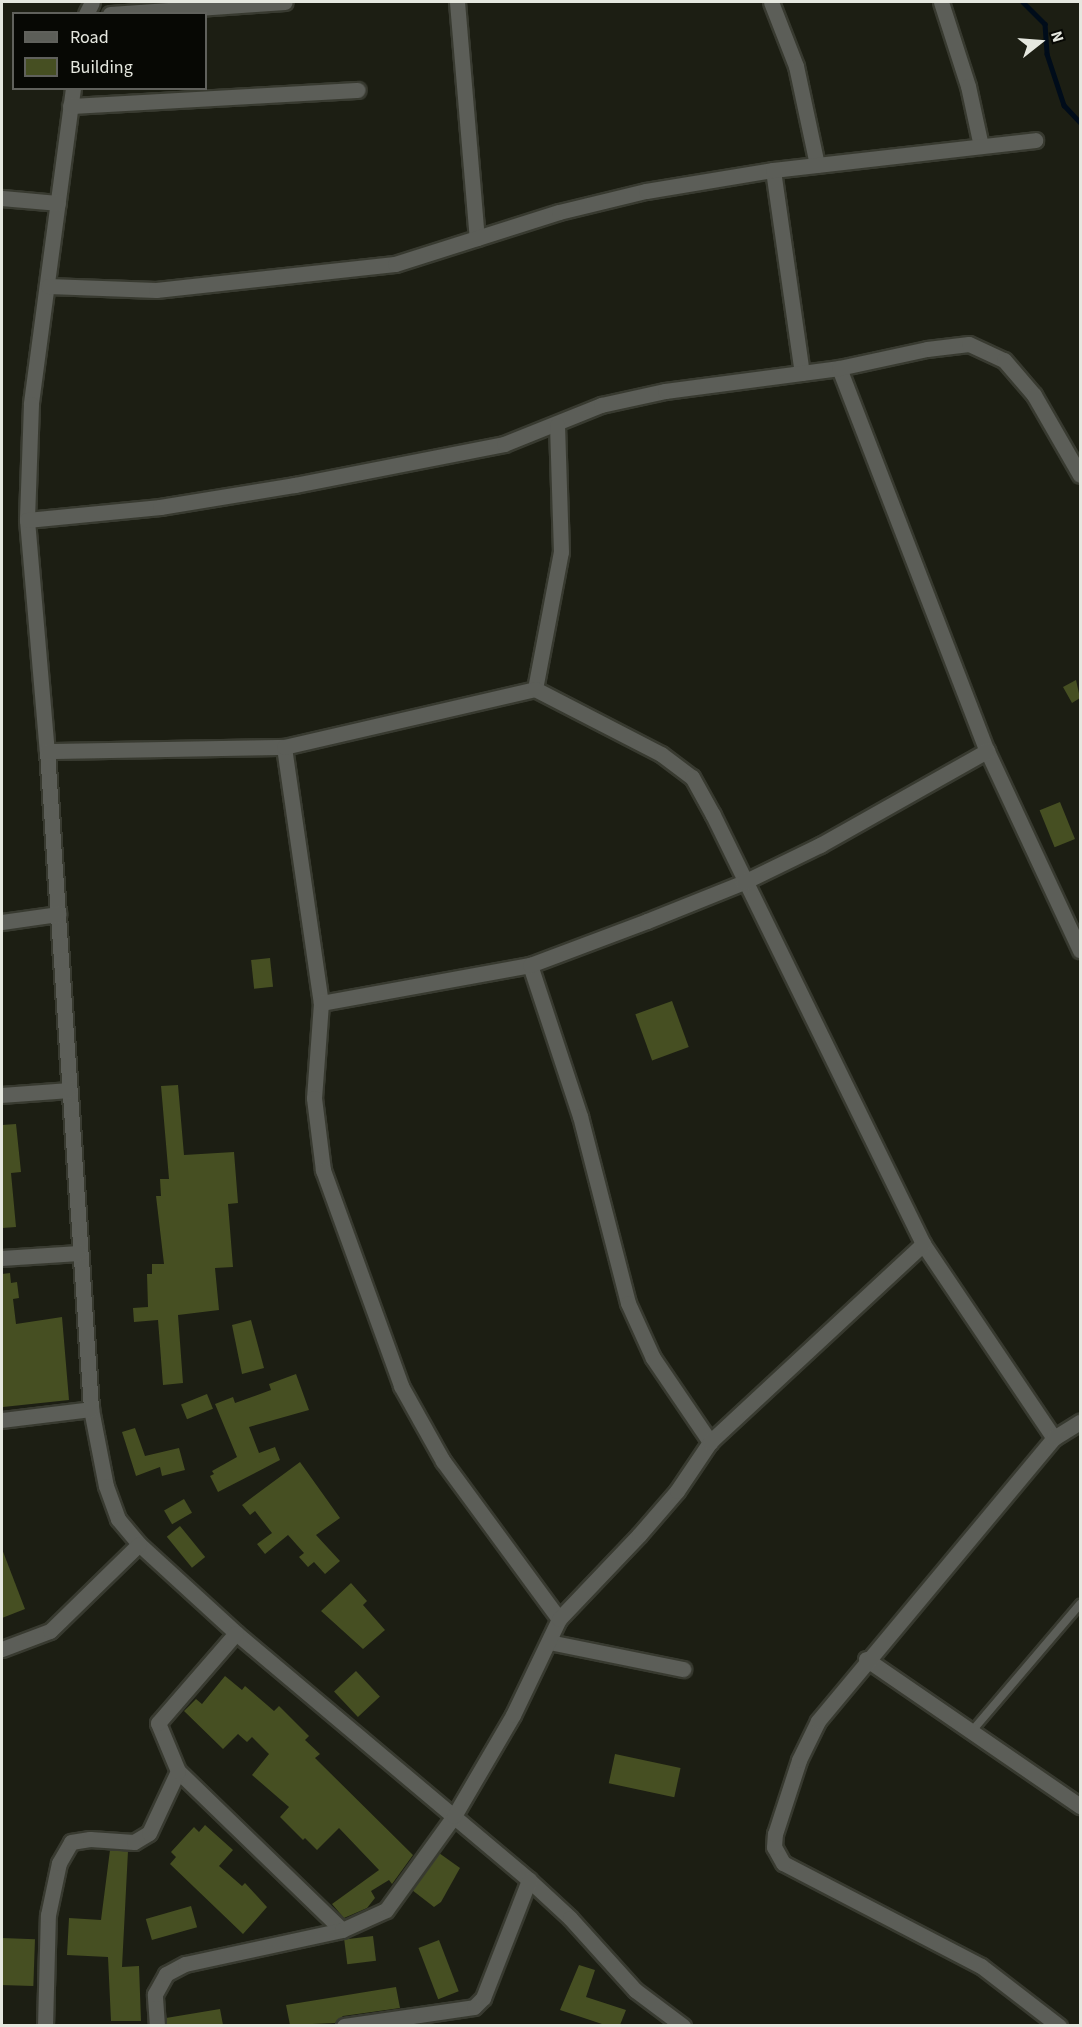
<!DOCTYPE html>
<style>
body{margin:0}
#map{position:relative;width:1082px;height:2027px;overflow:hidden;background:#1c1e13;font-family:"Source Sans 3",sans-serif}
div>[style]{position:absolute}
[style*='--x']{left:calc(var(--x)*1px);top:calc(var(--y)*1px);width:calc(var(--w)*1px);rotate:calc(var(--a)*1deg)}
.stream>*{height:4.5px;margin:-2.25px;padding:0 2.25px;transform-origin:2.25px;border-radius:2.25px;background:#000c1a}
.building>*{inset:0;background:#464f22;transform-origin:0 0}
.roads{filter:drop-shadow(2px 0 #383a30) drop-shadow(-2px 0 #383a30) drop-shadow(0 2px #383a30) drop-shadow(0 -2px #383a30)}
.lane>*{height:8px;margin:-4px;padding:0 4px;transform-origin:4px;border-radius:4px;background:#5c5e58}
.street>*{height:15px;margin:-7.5px;padding:0 7.5px;transform-origin:7.5px;border-radius:7.5px;background:#5c5e58}
span{translate:-50% -50%;white-space:nowrap;text-align:center;line-height:1.15;-webkit-text-stroke:6px #070804;paint-order:stroke}
.frame{position:absolute;inset:0;border:3px solid #e5e7df;pointer-events:none}
.legend{position:absolute;left:12px;top:12px;width:195px;height:78px;box-sizing:border-box;background:#070804;border:2px solid #60615c;margin:0;padding:8px 10px;list-style:none;font-size:18px;color:#e5e7df}
.legend li{display:flex;align-items:center;gap:12px;height:30px}
.legend b{width:30px;border:2px solid #60615c}
.north{position:absolute;left:1010px;top:12px;width:60px;height:60px;-webkit-text-stroke:4px #070804;paint-order:stroke;rotate:73deg;font-size:16px;font-weight:700;line-height:24px;text-align:center;color:#e5e7df}
.north::after{content:'';display:block;margin:auto;width:21px;height:27px;background:#e5e7df;clip-path:polygon(50% 0,100% 100%,50% 72%,0 100%)}
</style>
<div id="map">
<div class="stream">
<div style="--x:1023;--y:2;--w:31;--a:45"></div>
<div style="--x:1045;--y:24;--w:30;--a:86"></div>
<div style="--x:1047;--y:54;--w:54;--a:71.6"></div>
<div style="--x:1064;--y:105;--w:23;--a:47"></div>
</div>
<div class="building">
<div style="clip-path:polygon(1076px 680px,1080px 698px,1072px 703px,1063px 687px)"></div>
<div style="left:1060px;top:802px;width:40px;height:22px;rotate:68deg"></div>
<div style="left:270px;top:958px;width:29px;height:19px;rotate:84deg"></div>
<div style="left:672px;top:1001px;width:49px;height:39px;rotate:70deg"></div>
<div style="clip-path:polygon(178px 1085px,184px 1155px,234px 1152px,238px 1203px,228px 1204px,233px 1267px,215px 1268px,219px 1310px,178px 1315px,183px 1383px,163px 1385px,158px 1320px,134px 1322px,133px 1308px,148px 1307px,147px 1274px,152px 1274px,152px 1264px,164px 1264px,156px 1196px,161px 1196px,160px 1179px,169px 1179px,161px 1086px)"></div>
<div style="clip-path:polygon(16px 1124px,21px 1172px,11px 1173px,16px 1227px,2px 1228px,2px 1125px)"></div>
<div style="clip-path:polygon(10px 1273px,11px 1283px,17px 1282px,19px 1298px,13px 1299px,16px 1324px,62px 1317px,69px 1400px,3px 1407px,2px 1274px)"></div>
<div style="clip-path:polygon(251px 1320px,264px 1368px,242px 1374px,232px 1325px)"></div>
<div style="clip-path:polygon(296px 1374px,309px 1410px,249px 1427px,259px 1453px,275px 1447px,280px 1460px,218px 1492px,210px 1476px,214px 1474px,212px 1471px,237px 1457px,215px 1404px,233px 1397px,235px 1403px,271px 1390px,269px 1384px)"></div>
<div style="left:207px;top:1394px;width:16px;height:28px;rotate:68deg"></div>
<div style="clip-path:polygon(135px 1428px,145px 1456px,179px 1448px,185px 1470px,162px 1476px,160px 1467px,136px 1476px,122px 1432px)"></div>
<div style="clip-path:polygon(300px 1462px,340px 1518px,316px 1535px,340px 1561px,325px 1574px,314px 1562px,308px 1567px,299px 1557px,304px 1553px,288px 1535px,265px 1554px,257px 1544px,272px 1533px,255px 1511px,250px 1515px,242px 1505px)"></div>
<div style="left:184px;top:1499px;width:16px;height:23px;rotate:60deg"></div>
<div style="left:180px;top:1526px;width:40px;height:17px;rotate:51deg"></div>
<div style="clip-path:polygon(2px 1549px,25px 1609px,2px 1618px)"></div>
<div style="clip-path:polygon(351px 1583px,367px 1601px,363px 1605px,385px 1630px,363px 1649px,321px 1611px)"></div>
<div style="left:356px;top:1671px;width:35px;height:30px;rotate:47deg"></div>
<div style="clip-path:polygon(225px 1676px,242px 1690px,245px 1686px,274px 1711px,279px 1706px,309px 1736px,305px 1740px,320px 1754px,315px 1758px,413px 1855px,392px 1884px,389px 1880px,371px 1891px,375px 1898px,367px 1908px,344px 1918px,332px 1904px,379px 1870px,339px 1828px,317px 1850px,305px 1838px,303px 1840px,280px 1817px,289px 1807px,252px 1775px,269px 1754px,252px 1737px,247px 1742px,238px 1734px,223px 1749px,184px 1711px,196px 1699px,202px 1704px)"></div>
<div style="left:615px;top:1754px;width:67px;height:30px;rotate:12deg"></div>
<div style="clip-path:polygon(205px 1825px,233px 1850px,219px 1866px,242px 1886px,245px 1883px,267px 1907px,243px 1934px,170px 1864px,176px 1857px,171px 1852px,194px 1827px,199px 1832px)"></div>
<div style="clip-path:polygon(110px 1850px,128px 1851px,122px 1967px,139px 1966px,141px 2021px,111px 2021px,108px 1957px,67px 1955px,69px 1918px,101px 1920px)"></div>
<div style="clip-path:polygon(439px 1853px,460px 1868px,441px 1902px,434px 1907px,412px 1890px)"></div>
<div style="left:191px;top:1906px;width:22px;height:47px;rotate:74deg"></div>
<div style="left:373px;top:1936px;width:25px;height:29px;rotate:83deg"></div>
<div style="left:2px;top:1938px;width:33px;height:47px;rotate:2deg"></div>
<div style="left:439px;top:1940px;width:55px;height:22px;rotate:69deg"></div>
<div style="clip-path:polygon(579px 1965px,595px 1970px,586px 1997px,626px 2010px,620px 2025px,605px 2025px,560px 2010px)"></div>
<div style="clip-path:polygon(396px 1987px,400px 2008px,343px 2016px,335px 2023px,290px 2025px,286px 2005px)"></div>
<div style="clip-path:polygon(220px 2009px,223px 2025px,167px 2025px,166px 2018px)"></div>
</div>
<div class="roads">
<div class="lane">
<div style="--x:972;--y:1731;--w:167;--a:-49.6"></div>
</div>
<div class="street">
<div style="--x:457;--y:2;--w:237;--a:85.2"></div>
<div style="--x:771;--y:2;--w:69;--a:68.7"></div>
<div style="--x:796;--y:66;--w:101;--a:78"></div>
<div style="--x:941;--y:2;--w:88;--a:72.2"></div>
<div style="--x:968;--y:86;--w:61;--a:77.8"></div>
<div style="--x:86;--y:14;--w:13;--a:-63"></div>
<div style="--x:110;--y:14;--w:175;--a:-3.9"></div>
<div style="--x:73;--y:88;--w:319;--a:97.6"></div>
<div style="--x:31;--y:404;--w:116;--a:92"></div>
<div style="--x:27;--y:520;--w:232;--a:85.1"></div>
<div style="--x:47;--y:751;--w:659;--a:86.17"></div>
<div style="--x:91;--y:1409;--w:78;--a:79"></div>
<div style="--x:106;--y:1486;--w:35;--a:70"></div>
<div style="--x:118;--y:1519;--w:33;--a:50"></div>
<div style="--x:139;--y:1544;--w:132;--a:42.5"></div>
<div style="--x:236;--y:1633;--w:383;--a:40.1"></div>
<div style="--x:529;--y:1880;--w:56;--a:42.8"></div>
<div style="--x:570;--y:1918;--w:97;--a:47.9"></div>
<div style="--x:635;--y:1990;--w:60;--a:36.9"></div>
<div style="--x:70;--y:106;--w:288;--a:-3.2"></div>
<div style="--x:773;--y:170;--w:205;--a:81.9"></div>
<div style="--x:2;--y:198;--w:56;--a:5.1"></div>
<div style="--x:48;--y:286;--w:108;--a:2.1"></div>
<div style="--x:156;--y:290;--w:240;--a:-6.2"></div>
<div style="--x:395;--y:264;--w:172;--a:-17.6"></div>
<div style="--x:559;--y:212;--w:89;--a:-13.6"></div>
<div style="--x:646;--y:191;--w:129;--a:-9.4"></div>
<div style="--x:773;--y:170;--w:264;--a:-6.5"></div>
<div style="--x:839;--y:368;--w:411;--a:68.9"></div>
<div style="--x:987;--y:751;--w:220;--a:65"></div>
<div style="--x:27;--y:520;--w:134;--a:-5.6"></div>
<div style="--x:160;--y:507;--w:137;--a:-9.3"></div>
<div style="--x:295;--y:485;--w:213;--a:-11.1"></div>
<div style="--x:504;--y:444;--w:105;--a:-21.9"></div>
<div style="--x:601;--y:405;--w:66;--a:-12.3"></div>
<div style="--x:665;--y:391;--w:176;--a:-7.5"></div>
<div style="--x:839;--y:368;--w:90;--a:-12.2"></div>
<div style="--x:927;--y:349;--w:42;--a:-6.8"></div>
<div style="--x:969;--y:344;--w:38;--a:25"></div>
<div style="--x:1004;--y:360;--w:46;--a:49.4"></div>
<div style="--x:1034;--y:395;--w:92;--a:60.1"></div>
<div style="--x:535;--y:689;--w:139;--a:-79.3"></div>
<div style="--x:561;--y:552;--w:127;--a:-91.8"></div>
<div style="--x:284;--y:747;--w:259;--a:81.8"></div>
<div style="--x:321;--y:1003;--w:95;--a:94.2"></div>
<div style="--x:314;--y:1098;--w:73;--a:82.9"></div>
<div style="--x:323;--y:1170;--w:230;--a:70.1"></div>
<div style="--x:401;--y:1386;--w:86;--a:60.8"></div>
<div style="--x:443;--y:1461;--w:196;--a:53.7"></div>
<div style="--x:47;--y:751;--w:237;--a:-1"></div>
<div style="--x:284;--y:747;--w:258;--a:-13"></div>
<div style="--x:535;--y:689;--w:142;--a:27.3"></div>
<div style="--x:661;--y:754;--w:39;--a:37"></div>
<div style="--x:692;--y:777;--w:43;--a:61.1"></div>
<div style="--x:713;--y:815;--w:478;--a:63.9"></div>
<div style="--x:923;--y:1244;--w:234;--a:56"></div>
<div style="--x:2;--y:922;--w:57;--a:-8.1"></div>
<div style="--x:530;--y:965;--w:159;--a:71.7"></div>
<div style="--x:580;--y:1116;--w:193;--a:75.6"></div>
<div style="--x:628;--y:1303;--w:60;--a:65.6"></div>
<div style="--x:653;--y:1358;--w:102;--a:55.8"></div>
<div style="--x:321;--y:1003;--w:212;--a:-10.3"></div>
<div style="--x:530;--y:965;--w:125;--a:-20.6"></div>
<div style="--x:647;--y:921;--w:105;--a:-21.9"></div>
<div style="--x:744;--y:882;--w:85;--a:-26"></div>
<div style="--x:820;--y:845;--w:192;--a:-29.4"></div>
<div style="--x:2;--y:1095;--w:67;--a:-4.3"></div>
<div style="--x:2;--y:1258;--w:77;--a:-3.7"></div>
<div style="--x:2;--y:1420;--w:90;--a:-7"></div>
<div style="--x:549;--y:1642;--w:137;--a:11.4"></div>
<div style="--x:2;--y:1649;--w:51;--a:-20.6"></div>
<div style="--x:50;--y:1631;--w:124;--a:-44.3"></div>
<div style="--x:866;--y:1659;--w:260;--a:34.5"></div>
<div style="--x:178;--y:1771;--w:228;--a:44.1"></div>
<div style="--x:45;--y:2026;--w:111;--a:-88.5"></div>
<div style="--x:48;--y:1915;--w:53;--a:-78.1"></div>
<div style="--x:59;--y:1863;--w:24;--a:-60"></div>
<div style="--x:71;--y:1842;--w:19;--a:-9"></div>
<div style="--x:90;--y:1839;--w:44;--a:3.9"></div>
<div style="--x:134;--y:1842;--w:17;--a:-31"></div>
<div style="--x:149;--y:1833;--w:68;--a:-64.9"></div>
<div style="--x:178;--y:1771;--w:52;--a:-112.6"></div>
<div style="--x:158;--y:1723;--w:119;--a:-49.1"></div>
<div style="--x:157;--y:2026;--w:32;--a:-94"></div>
<div style="--x:155;--y:1994;--w:23;--a:-61"></div>
<div style="--x:166;--y:1974;--w:21;--a:-28"></div>
<div style="--x:185;--y:1964;--w:161;--a:-12.2"></div>
<div style="--x:342;--y:1930;--w:48;--a:-24.4"></div>
<div style="--x:386;--y:1910;--w:116;--a:-54.1"></div>
<div style="--x:454;--y:1816;--w:117;--a:-59.7"></div>
<div style="--x:513;--y:1715;--w:106;--a:-64.4"></div>
<div style="--x:559;--y:1619;--w:116;--a:-46.4"></div>
<div style="--x:639;--y:1535;--w:58;--a:-49.2"></div>
<div style="--x:677;--y:1491;--w:59;--a:-56"></div>
<div style="--x:710;--y:1442;--w:291;--a:-42.9"></div>
<div style="--x:344;--y:2026;--w:131;--a:-8.3"></div>
<div style="--x:474;--y:2007;--w:13;--a:-45"></div>
<div style="--x:483;--y:1998;--w:127;--a:-68.7"></div>
<div style="--x:1059;--y:2026;--w:98;--a:-142.4"></div>
<div style="--x:981;--y:1966;--w:223;--a:-152.5"></div>
<div style="--x:783;--y:1863;--w:18;--a:-119"></div>
<div style="--x:774;--y:1847;--w:13;--a:-86"></div>
<div style="--x:775;--y:1834;--w:78;--a:-72"></div>
<div style="--x:799;--y:1760;--w:43;--a:-64"></div>
<div style="--x:818;--y:1721;--w:368;--a:-50.2"></div>
<div style="--x:1054;--y:1438;--w:31;--a:-32"></div>
</div>
</div>
<div class="frame"></div>
<ul class="legend">
<li><b style="height:8px;background:#5c5e58"></b>Road</li>
<li><b style="height:16px;background:#464f22"></b>Building</li>
</ul>
<div class="north">N</div>
</div>
